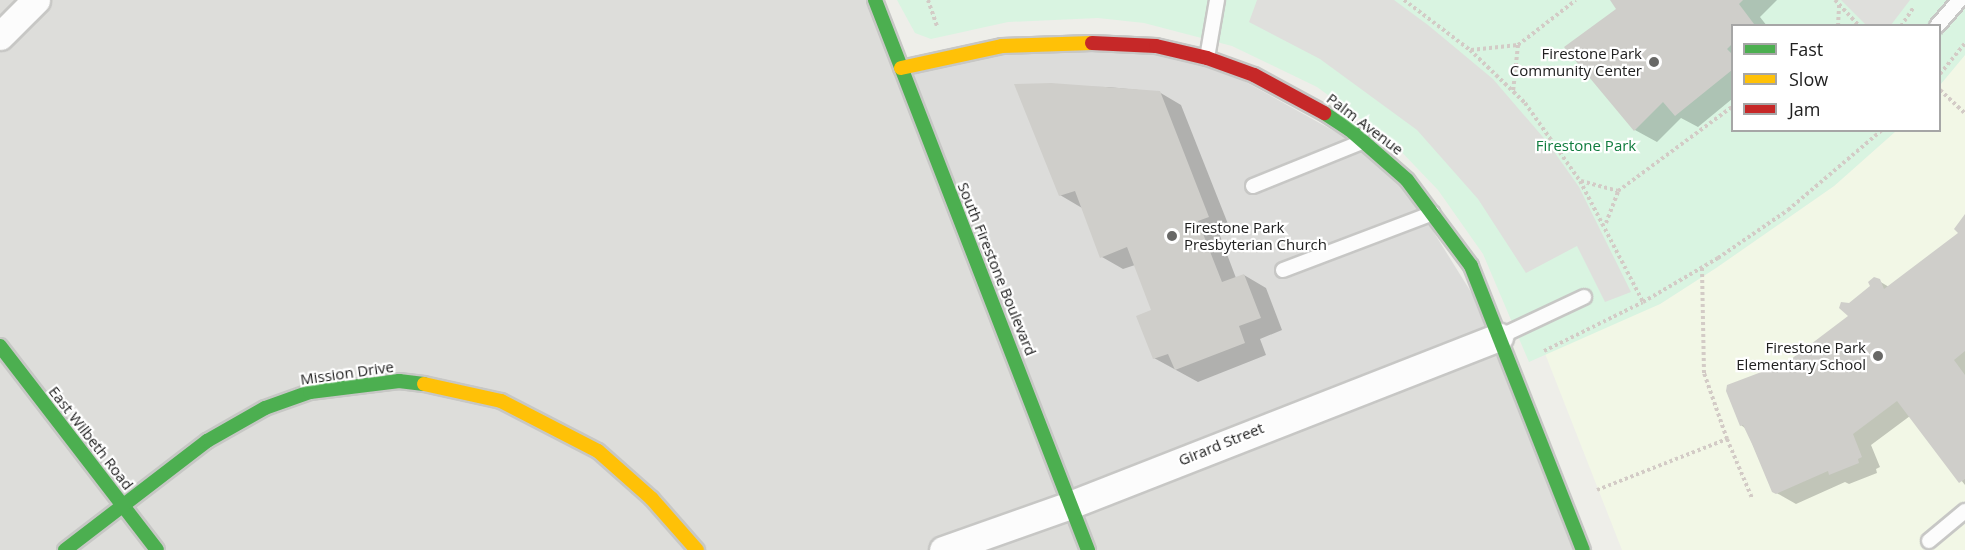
<!DOCTYPE html>
<style>
body{margin:0}
#map{position:relative;width:1965px;height:550px;overflow:hidden;background:#eeeee9;font-family:"Open Sans",sans-serif}
div>[style]{position:absolute}
[style*='--x']{left:calc(var(--x)*1px);top:calc(var(--y)*1px);width:calc(var(--w)*1px);rotate:calc(var(--a)*1deg)}
.residential>*{inset:0;background:#ddddda}
.education>*{inset:0;background:#f2f7e6}
.religious>*{inset:0;background:#dcdcda}
.park>*{inset:0;background:#d9f4e1}
.parking>*{inset:0;background:#dfdfdc}
.shadow>*{inset:0;background:#0003}
.building>*{inset:0;background:#cfceca}
.path>*{height:4px;margin-top:-2px;transform-origin:0;background:repeating-linear-gradient(90deg,#d3cbc6 0 3px,transparent 0 6px)}
.roads{filter:drop-shadow(2px 0 #c7c7c5) drop-shadow(-2px 0 #c7c7c5) drop-shadow(0 2px #c7c7c5) drop-shadow(0 -2px #c7c7c5)}
.lane>*{height:14px;margin:-7px;padding:0 7px;transform-origin:7px;border-radius:7px;background:#fcfcfc}
.street>*{height:27px;margin:-13.5px;padding:0 13.5px;transform-origin:13.5px;border-radius:13.5px;background:#fcfcfc}
.fast>*{height:14px;margin:-7px;padding:0 7px;transform-origin:7px;border-radius:7px;background:#4caf50}
.slow>*{height:14px;margin:-7px;padding:0 7px;transform-origin:7px;border-radius:7px;background:#ffc107}
.jam>*{height:14px;margin:-7px;padding:0 7px;transform-origin:7px;border-radius:7px;background:#c62828}
.dots>*{width:16px;height:16px;translate:-50% -50%;box-sizing:border-box;border:3px solid #fff;border-radius:50%}
span{translate:-50% -50%;white-space:nowrap;text-align:center;line-height:1.15;-webkit-text-stroke:4.5px #fff;paint-order:stroke}
.poi-label{font-size:15px;color:#202020}
.right{translate:-100% -50%;text-align:right}
.left{translate:0 -50%;text-align:left}
.street-label{font-size:15px;color:#202020}
.park-label{font-size:15px;color:#107c3e}
.legend{position:absolute;left:1731px;top:24px;width:210px;height:108px;box-sizing:border-box;background:#fff;border:2px solid #a6a6a6;margin:0;padding:8px 10px;list-style:none;font-size:18px;color:#202020}
.legend li{display:flex;align-items:center;gap:12px;height:30px}
.legend b{width:30px;border:2px solid #a6a6a6}
</style>
<div id="map">
<div class="residential">
<div style="clip-path:polygon(0 0,875px 0,901px 68px,1499px 337px,1583px 550px,0 550px)"></div>
</div>
<div class="education">
<div style="clip-path:polygon(1965px 55px,1965px 550px,1622px 550px,1544px 351px,1660px 304px,1716px 268px,1834px 186px,1896px 131px,1940px 130px,1940px 85px)"></div>
</div>
<div class="religious">
<div style="clip-path:polygon(1002px 46px,1197px 55px,1390px 162px,1499px 337px,1070px 505px,901px 68px)"></div>
</div>
<div class="park">
<div style="clip-path:polygon(897px 0,1965px 0,1965px 55px,1940px 85px,1940px 26px,1732px 26px,1732px 130px,1896px 131px,1834px 186px,1716px 268px,1660px 304px,1529px 362px,1483px 254px,1438px 190px,1392px 142px,1317px 87px,1232px 46px,1144px 23px,1098px 18px,1008px 22px,931px 39px,915px 33px)"></div>
</div>
<div class="parking">
<div style="clip-path:polygon(1257px 0,1394px 0,1428px 25px,1493px 79px,1548px 143px,1579px 187px,1631px 292px,1605px 302px,1577px 246px,1526px 273px,1478px 199px,1417px 130px,1320px 59px,1249px 22px)"></div>
<div style="clip-path:polygon(1841px 0,1910px 0,1891px 25px,1867px 26px)"></div>
</div>
<div class="shadow">
<div style="clip-path:polygon(1612px 0,1777px 0,1760px 17px,1767px 26px,1732px 26px,1732px 99px,1698px 127px,1681px 118px,1657px 142px,1635px 130px,1618px 10px)"></div>
<div style="clip-path:polygon(1016px 86px,1108px 87px,1159px 92px,1181px 105px,1230px 229px,1219px 233px,1236px 278px,1244px 275px,1266px 288px,1282px 330px,1260px 339px,1266px 355px,1198px 382px,1154px 358px,1153px 311px,1135px 265px,1123px 269px,1102px 257px,1082px 208px,1060px 195px)"></div>
<div style="clip-path:polygon(1965px 216px,1965px 485px,1910px 416px,1871px 445px,1880px 467px,1876px 469px,1877px 473px,1849px 484px,1845px 482px,1796px 504px,1773px 491px,1746px 429px,1741px 425px,1772px 369px,1777px 372px,1850px 317px,1850px 304px,1879px 281px,1889px 287px,1960px 233px)"></div>
</div>
<div class="building">
<div style="clip-path:polygon(1610px 0,1743px 0,1739px 4px,1754px 24px,1732px 26px,1732px 44px,1727px 49px,1732px 54px,1732px 70px,1675px 116px,1663px 102px,1634px 131px,1564px 47px,1616px 9px)"></div>
<div style="clip-path:polygon(1051px 83px,1160px 91px,1209px 217px,1198px 221px,1222px 282px,1244px 274px,1261px 318px,1239px 326px,1245px 343px,1175px 370px,1168px 354px,1153px 359px,1136px 316px,1151px 310px,1127px 247px,1100px 258px,1075px 191px,1059px 196px,1014px 84px)"></div>
<div style="clip-path:polygon(1965px 214px,1965px 351px,1954px 360px,1965px 375px,1965px 479px,1959px 483px,1897px 401px,1853px 434px,1862px 457px,1858px 459px,1859px 463px,1829px 475px,1828px 471px,1776px 494px,1772px 492px,1752px 444px,1743px 425px,1740px 426px,1726px 391px,1727px 385px,1772px 368px,1774px 372px,1848px 316px,1839px 308px,1841px 302px,1849px 303px,1870px 286px,1868px 282px,1874px 277px,1880px 279px,1884px 289px,1958px 233px,1954px 229px)"></div>
</div>
<div class="path">
<div style="--x:928;--y:0;--w:28;--a:71"></div>
<div style="--x:1404;--y:0;--w:83;--a:37.1"></div>
<div style="--x:1470;--y:50;--w:76;--a:43.9"></div>
<div style="--x:1525;--y:103;--w:95;--a:54.8"></div>
<div style="--x:1580;--y:181;--w:136;--a:62.5"></div>
<div style="--x:1643;--y:302;--w:87;--a:-30.4"></div>
<div style="--x:1718;--y:258;--w:85;--a:-34.4"></div>
<div style="--x:1788;--y:210;--w:123;--a:-40.4"></div>
<div style="--x:1835;--y:0;--w:35;--a:47"></div>
<div style="--x:1838;--y:26;--w:21;--a:-87"></div>
<div style="--x:1901;--y:26;--w:22;--a:-56"></div>
<div style="--x:1518;--y:45;--w:73;--a:-37.8"></div>
<div style="--x:1471;--y:50;--w:47;--a:-6.1"></div>
<div style="--x:1518;--y:45;--w:47;--a:96.1"></div>
<div style="--x:1940;--y:74;--w:40;--a:-51"></div>
<div style="--x:1940;--y:90;--w:34;--a:43"></div>
<div style="--x:1581;--y:181;--w:38;--a:15"></div>
<div style="--x:1606;--y:223;--w:34;--a:-69"></div>
<div style="--x:1618;--y:191;--w:142;--a:-36.4"></div>
<div style="--x:1544;--y:351;--w:110;--a:-26.3"></div>
<div style="--x:1727;--y:439;--w:64;--a:67"></div>
<div style="--x:1597;--y:490;--w:140;--a:-21.4"></div>
<div style="--x:1727;--y:439;--w:70;--a:-109.2"></div>
<div style="--x:1704;--y:373;--w:106;--a:-91.1"></div>
</div>
<div class="roads">
<div class="lane">
<div style="--x:1937;--y:26;--w:35;--a:-49"></div>
<div style="--x:1207;--y:58;--w:59;--a:-80.2"></div>
<div style="--x:1253;--y:186;--w:118;--a:-22"></div>
<div style="--x:1283;--y:270;--w:160;--a:-20.8"></div>
<div style="--x:1499;--y:337;--w:94;--a:-25.2"></div>
<div style="--x:1929;--y:541;--w:47;--a:-39.8"></div>
</div>
<div class="street">
<div style="--x:0;--y:36;--w:51;--a:-45"></div>
<div style="--x:943;--y:550;--w:135;--a:-19.5"></div>
<div style="--x:1070;--y:505;--w:461;--a:-21.4"></div>
</div>
<div class="fast">
<div style="--x:875;--y:0;--w:590;--a:68.83"></div>
<div style="--x:1324;--y:113;--w:30;--a:33"></div>
<div style="--x:1349;--y:129;--w:77;--a:41.3"></div>
<div style="--x:1407;--y:180;--w:107;--a:53.3"></div>
<div style="--x:1471;--y:266;--w:305;--a:68.5"></div>
<div style="--x:0;--y:346;--w:257;--a:52.4"></div>
<div style="--x:65;--y:550;--w:179;--a:-37.5"></div>
<div style="--x:207;--y:441;--w:67;--a:-29.6"></div>
<div style="--x:265;--y:408;--w:48;--a:-19.6"></div>
<div style="--x:310;--y:392;--w:90;--a:-7"></div>
<div style="--x:399;--y:381;--w:25;--a:7"></div>
</div>
<div class="slow">
<div style="--x:901;--y:68;--w:103;--a:-12.3"></div>
<div style="--x:1002;--y:46;--w:90;--a:-1.9"></div>
<div style="--x:424;--y:384;--w:79;--a:12.4"></div>
<div style="--x:501;--y:401;--w:109;--a:27.3"></div>
<div style="--x:598;--y:451;--w:72;--a:41.6"></div>
<div style="--x:652;--y:499;--w:68;--a:48.6"></div>
</div>
<div class="jam">
<div style="--x:1092;--y:43;--w:64;--a:2.7"></div>
<div style="--x:1156;--y:46;--w:52;--a:13.2"></div>
<div style="--x:1207;--y:58;--w:50;--a:19.9"></div>
<div style="--x:1254;--y:75;--w:80;--a:28.5"></div>
</div>
</div>
<div class="dots">
<div style="left:1654px;top:62px;background:#686866"></div>
<div style="left:1172px;top:236px;background:#686866"></div>
<div style="left:1878px;top:356px;background:#686866"></div>
</div>
<div class="poi-label">
<span class="right" style="left:1642px;top:62px">Firestone Park<br>Community Center</span>
<span class="left" style="left:1184px;top:236px">Firestone Park<br>Presbyterian Church</span>
<span class="right" style="left:1866px;top:356px">Firestone Park<br>Elementary School</span>
</div>
<div class="street-label">
<span style="left:1365px;top:124px;rotate:37deg">Palm Avenue</span>
<span style="left:997px;top:269px;rotate:68deg">South Firestone Boulevard</span>
<span style="left:347px;top:373px;rotate:-8deg">Mission Drive</span>
<span style="left:91px;top:438px;rotate:52deg">East Wilbeth Road</span>
<span style="left:1221px;top:444px;rotate:-22deg">Girard Street</span>
</div>
<div class="park-label">
<span style="left:1586px;top:146px">Firestone Park</span>
</div>
<ul class="legend">
<li><b style="height:8px;background:#4caf50"></b>Fast</li>
<li><b style="height:8px;background:#ffc107"></b>Slow</li>
<li><b style="height:8px;background:#c62828"></b>Jam</li>
</ul>
</div>
